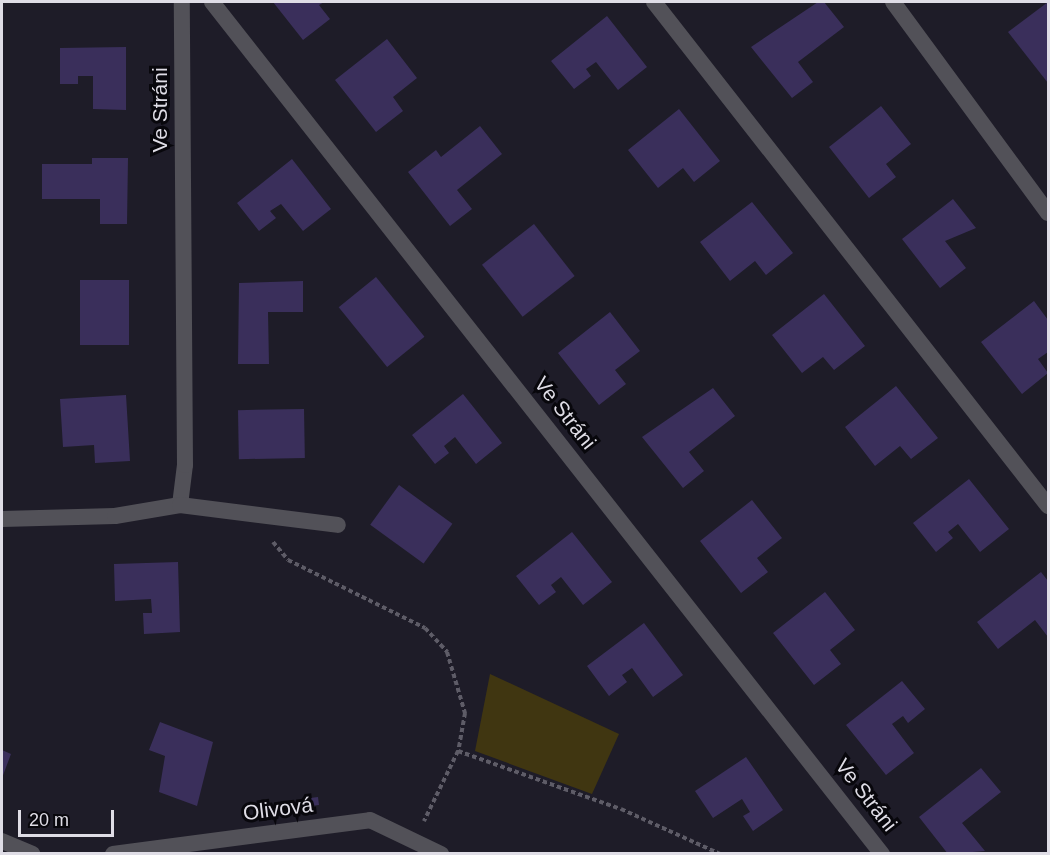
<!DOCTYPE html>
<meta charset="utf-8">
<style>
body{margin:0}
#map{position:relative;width:1050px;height:855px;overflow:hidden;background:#1e1c28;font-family:Arial,sans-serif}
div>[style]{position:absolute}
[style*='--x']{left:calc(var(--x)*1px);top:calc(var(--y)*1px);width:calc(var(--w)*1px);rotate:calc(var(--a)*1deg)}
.green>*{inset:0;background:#403611}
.building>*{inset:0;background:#3a2f5b;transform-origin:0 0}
.path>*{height:4px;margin-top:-2px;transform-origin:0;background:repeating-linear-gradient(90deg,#5e5c67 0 4.5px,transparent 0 7.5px)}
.minor>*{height:16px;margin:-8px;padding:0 8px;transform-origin:8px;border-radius:8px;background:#525158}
.tertiary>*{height:16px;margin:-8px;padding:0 8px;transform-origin:8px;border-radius:8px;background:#525158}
span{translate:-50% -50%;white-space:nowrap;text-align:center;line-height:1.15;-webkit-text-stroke:6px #08070c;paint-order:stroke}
.street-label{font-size:21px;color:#dfdde6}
.frame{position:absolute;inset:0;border:3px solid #dfdde6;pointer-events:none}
.scale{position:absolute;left:18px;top:810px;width:96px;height:27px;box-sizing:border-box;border:3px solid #dfdde6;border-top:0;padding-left:8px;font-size:18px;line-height:21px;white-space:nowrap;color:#dfdde6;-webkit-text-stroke:4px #08070c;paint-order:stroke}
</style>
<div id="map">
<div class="green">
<div style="clip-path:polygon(490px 674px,619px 734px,592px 794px,475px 751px)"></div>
</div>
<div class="building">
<div style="clip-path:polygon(273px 2px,324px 2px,319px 5px,330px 19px,303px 40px)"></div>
<div style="clip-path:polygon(818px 2px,824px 2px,844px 27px,798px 62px,813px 82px,792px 98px,751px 47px)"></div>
<div style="clip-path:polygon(1048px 2px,1048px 83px,1008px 32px)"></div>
<div style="clip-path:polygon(607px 16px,647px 67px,618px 90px,596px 62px,586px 69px,591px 76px,574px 89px,551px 61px)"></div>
<div style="clip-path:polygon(387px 39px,417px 78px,393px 97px,403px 111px,376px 132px,335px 80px)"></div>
<div style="clip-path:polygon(126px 47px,126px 110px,93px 109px,93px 76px,78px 76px,78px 84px,60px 84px,60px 48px)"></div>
<div style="clip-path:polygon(881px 106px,911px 144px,886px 164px,896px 177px,869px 198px,829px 147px)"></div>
<div style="clip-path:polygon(679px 109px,720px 161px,694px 182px,683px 168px,658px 188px,628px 150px)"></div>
<div style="clip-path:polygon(480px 126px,502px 154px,457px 190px,472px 209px,450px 226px,408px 172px,436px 150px,441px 157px)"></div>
<div style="clip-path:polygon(92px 158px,128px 158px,127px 224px,100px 224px,100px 199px,42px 199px,42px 164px,92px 164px)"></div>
<div style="clip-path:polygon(292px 159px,331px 209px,303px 231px,281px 204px,270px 211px,276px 218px,259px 231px,237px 203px)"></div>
<div style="clip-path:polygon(953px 199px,976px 228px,945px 241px,966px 268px,940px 288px,902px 239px)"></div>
<div style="clip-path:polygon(752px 202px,793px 253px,766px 275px,755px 261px,730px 281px,700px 242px)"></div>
<div style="left:534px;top:224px;width:66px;height:66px;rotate:52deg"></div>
<div style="left:376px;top:277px;width:77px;height:48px;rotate:51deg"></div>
<div style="left:80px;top:280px;width:49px;height:65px"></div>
<div style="clip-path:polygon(303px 281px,303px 312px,268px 312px,269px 364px,238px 364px,239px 283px)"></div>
<div style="clip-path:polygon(824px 294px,865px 346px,834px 370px,823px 357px,802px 373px,772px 335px)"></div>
<div style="clip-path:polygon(1034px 301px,1048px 320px,1048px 352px,1038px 359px,1048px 373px,1022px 394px,981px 342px)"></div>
<div style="clip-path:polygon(610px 312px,640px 351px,615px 370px,626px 384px,599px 405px,558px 353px)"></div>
<div style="clip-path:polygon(896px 386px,938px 438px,911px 459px,900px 446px,875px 466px,845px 427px)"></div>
<div style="clip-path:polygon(713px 388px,735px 416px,689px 452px,704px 471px,683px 488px,642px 437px)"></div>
<div style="clip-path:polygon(463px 394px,502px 443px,476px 464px,455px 437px,444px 446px,449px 453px,435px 464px,412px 435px)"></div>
<div style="clip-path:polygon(126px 395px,130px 461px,95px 463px,94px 445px,63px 447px,60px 399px)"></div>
<div style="left:304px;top:409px;width:49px;height:66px;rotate:89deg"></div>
<div style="clip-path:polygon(969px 479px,1009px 529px,980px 552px,958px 524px,948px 532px,953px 538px,936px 552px,913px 523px)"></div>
<div style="left:399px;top:485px;width:66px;height:49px;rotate:36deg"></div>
<div style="clip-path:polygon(752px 500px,782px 538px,757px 558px,768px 572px,741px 593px,700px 541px)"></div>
<div style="clip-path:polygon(572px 532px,612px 582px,583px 605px,561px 577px,551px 585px,556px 592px,539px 605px,516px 576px)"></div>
<div style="clip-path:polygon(178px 562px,180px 632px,144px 634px,143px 613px,152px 613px,151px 599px,115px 601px,114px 564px)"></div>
<div style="clip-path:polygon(1041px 572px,1048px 581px,1048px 637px,1035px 620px,998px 649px,977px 622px)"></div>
<div style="clip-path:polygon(825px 592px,855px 630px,830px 650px,841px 664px,814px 685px,773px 633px)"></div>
<div style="clip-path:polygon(644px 623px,683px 675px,653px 697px,632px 668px,622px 675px,627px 682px,609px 696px,587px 666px)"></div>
<div style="clip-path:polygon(902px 681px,925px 709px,908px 723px,903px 716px,892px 724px,914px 753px,886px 775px,846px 725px)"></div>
<div style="clip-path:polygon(160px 722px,213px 742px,197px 806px,159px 792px,165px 756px,149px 750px)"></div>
<div style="clip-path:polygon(2px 750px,11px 754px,2px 778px)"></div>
<div style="clip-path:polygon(746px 757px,783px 810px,753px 831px,743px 816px,750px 812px,742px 799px,713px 818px,695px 791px)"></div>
<div style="clip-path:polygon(981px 768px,1001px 792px,962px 823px,985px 851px,948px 854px,919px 817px)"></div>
<div style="left:318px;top:797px;width:8px;height:14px;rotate:83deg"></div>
</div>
<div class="path">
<div style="--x:273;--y:542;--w:23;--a:50"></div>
<div style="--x:288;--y:560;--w:153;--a:26.4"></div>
<div style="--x:425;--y:628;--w:33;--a:47"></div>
<div style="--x:447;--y:652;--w:64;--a:73.6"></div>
<div style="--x:465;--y:713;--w:39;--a:100"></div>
<div style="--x:458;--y:751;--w:78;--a:115.9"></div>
<div style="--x:458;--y:751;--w:173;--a:19.6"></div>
<div style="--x:621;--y:809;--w:109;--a:24.4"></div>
</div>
<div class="minor">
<div style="--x:212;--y:2;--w:1084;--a:51.82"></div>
<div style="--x:654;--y:2;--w:640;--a:51.98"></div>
<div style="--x:180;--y:505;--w:40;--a:-82.9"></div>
<div style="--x:185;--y:465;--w:463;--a:-90.4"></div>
<div style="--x:2;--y:519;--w:113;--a:-1.5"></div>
<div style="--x:115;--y:516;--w:66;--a:-9.6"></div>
<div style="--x:180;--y:505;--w:159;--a:7.2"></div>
<div style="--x:2;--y:841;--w:33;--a:23"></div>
<div style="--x:113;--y:854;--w:259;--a:-7.5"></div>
<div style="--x:370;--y:820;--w:79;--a:25.6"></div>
</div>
<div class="tertiary">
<div style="--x:893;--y:2;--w:262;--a:53.7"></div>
</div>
<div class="street-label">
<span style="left:160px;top:110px;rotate:-90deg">Ve Stráni</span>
<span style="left:565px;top:413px;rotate:52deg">Ve Stráni</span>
<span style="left:866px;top:795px;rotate:52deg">Ve Stráni</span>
<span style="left:278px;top:809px;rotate:-7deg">Olivová</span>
</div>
<div class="frame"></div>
<div class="scale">20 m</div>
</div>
